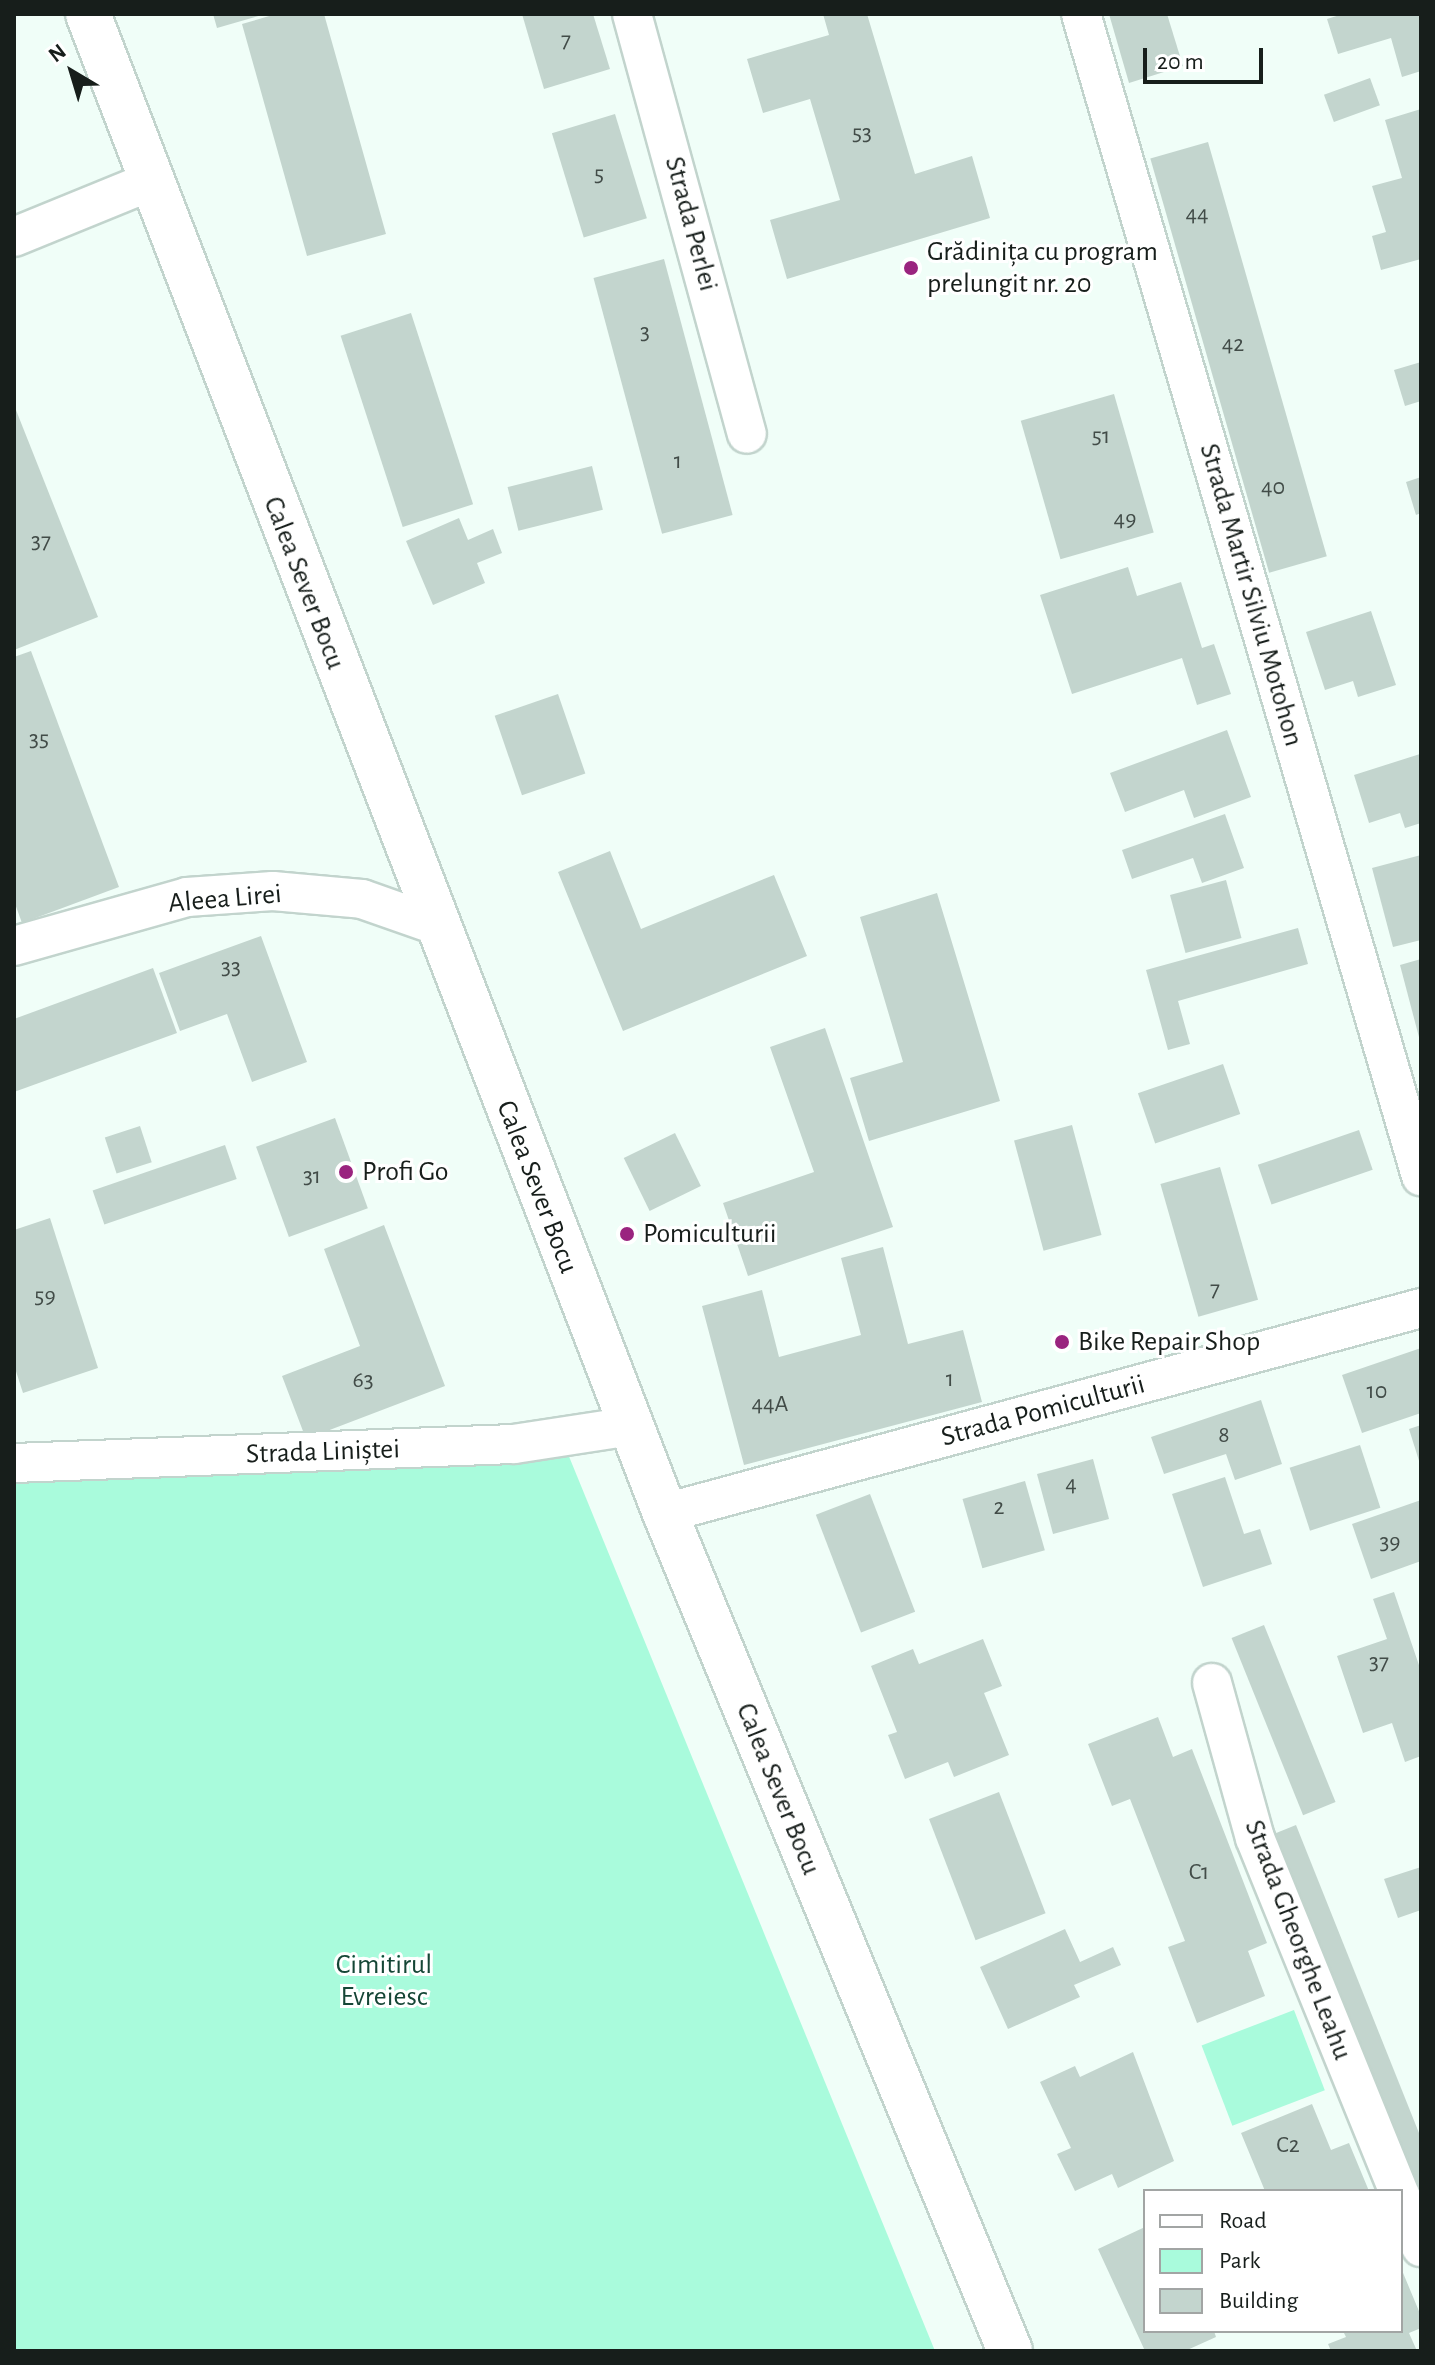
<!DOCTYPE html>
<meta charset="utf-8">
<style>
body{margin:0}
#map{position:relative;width:1435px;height:2365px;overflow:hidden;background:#f0fef8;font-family:"Alegreya Sans",sans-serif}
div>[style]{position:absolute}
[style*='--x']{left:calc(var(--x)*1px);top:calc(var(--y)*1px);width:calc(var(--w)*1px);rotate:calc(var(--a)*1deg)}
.green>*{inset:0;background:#a9fbdc;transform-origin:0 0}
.building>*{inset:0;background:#c3d5ce;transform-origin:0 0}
.roads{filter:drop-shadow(2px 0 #c2d4cd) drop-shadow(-2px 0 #c2d4cd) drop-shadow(0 2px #c2d4cd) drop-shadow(0 -2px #c2d4cd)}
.street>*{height:38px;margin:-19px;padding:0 19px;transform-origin:19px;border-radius:19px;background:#fff}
.primary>*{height:44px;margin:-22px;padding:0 22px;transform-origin:22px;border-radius:22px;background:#fff}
.dots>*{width:22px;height:22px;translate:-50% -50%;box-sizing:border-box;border:4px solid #fff;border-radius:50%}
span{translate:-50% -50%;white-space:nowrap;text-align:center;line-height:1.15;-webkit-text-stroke:6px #fff;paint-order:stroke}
.number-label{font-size:24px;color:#424c48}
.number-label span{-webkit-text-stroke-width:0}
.street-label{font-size:28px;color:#171e1b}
.poi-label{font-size:28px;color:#171e1b}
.left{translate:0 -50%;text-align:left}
.park-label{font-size:28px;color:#154636}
.frame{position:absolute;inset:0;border:16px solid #171e1b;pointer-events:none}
.legend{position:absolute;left:1143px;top:2189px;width:260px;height:144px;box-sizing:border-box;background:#fff;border:2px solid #a2a5a4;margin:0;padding:10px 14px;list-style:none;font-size:24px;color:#171e1b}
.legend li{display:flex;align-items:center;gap:16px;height:40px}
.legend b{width:40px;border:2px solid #a2a5a4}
.north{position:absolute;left:32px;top:32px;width:80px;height:80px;-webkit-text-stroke:6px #fff;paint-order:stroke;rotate:322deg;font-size:22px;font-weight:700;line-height:32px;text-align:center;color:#171e1b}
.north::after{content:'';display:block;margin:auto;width:28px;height:36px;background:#171e1b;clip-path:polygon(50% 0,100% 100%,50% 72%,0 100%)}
.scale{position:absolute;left:1143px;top:48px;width:120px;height:36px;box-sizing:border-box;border:4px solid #171e1b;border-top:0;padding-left:10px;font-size:24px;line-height:28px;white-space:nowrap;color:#171e1b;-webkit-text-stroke:6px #fff;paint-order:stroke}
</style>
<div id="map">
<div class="green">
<div style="clip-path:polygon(568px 1454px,935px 2351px,14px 2351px,14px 1478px)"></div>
<div style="left:1294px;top:2010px;width:86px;height:99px;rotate:69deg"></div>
</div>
<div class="building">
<div style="clip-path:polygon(213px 14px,262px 14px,262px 15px,217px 28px)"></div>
<div style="clip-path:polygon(276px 14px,324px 14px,386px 234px,307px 256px,242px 24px)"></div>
<div style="clip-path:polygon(522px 14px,593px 14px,610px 69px,544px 89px)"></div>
<div style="clip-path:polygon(823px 14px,867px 14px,915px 174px,972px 156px,990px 218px,787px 279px,770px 220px,840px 200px,810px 99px,763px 113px,747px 59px,829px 35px)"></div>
<div style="clip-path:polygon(1109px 14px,1167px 14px,1183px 66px,1129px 83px)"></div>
<div style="clip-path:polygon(1343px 14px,1421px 14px,1421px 71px,1402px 77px,1391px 38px,1338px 54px,1327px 19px)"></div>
<div style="left:1370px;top:78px;width:29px;height:49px;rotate:70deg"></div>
<div style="clip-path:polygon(1421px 109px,1421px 259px,1381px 270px,1372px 236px,1386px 232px,1372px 186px,1402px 178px,1385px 120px)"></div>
<div style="left:615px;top:114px;width:109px;height:66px;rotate:73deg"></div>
<div style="left:1208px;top:142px;width:431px;height:60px;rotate:74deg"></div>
<div style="left:664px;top:259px;width:265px;height:73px;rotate:75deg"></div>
<div style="left:411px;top:313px;width:201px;height:74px;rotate:72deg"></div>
<div style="clip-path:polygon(1421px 362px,1421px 401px,1405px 406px,1394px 370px)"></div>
<div style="left:1114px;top:394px;width:144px;height:97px;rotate:74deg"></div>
<div style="clip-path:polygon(14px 405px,98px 617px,14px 650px)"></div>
<div style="left:592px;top:466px;width:45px;height:87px;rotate:76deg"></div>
<div style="clip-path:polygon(1421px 477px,1421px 513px,1416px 515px,1406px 482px)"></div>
<div style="clip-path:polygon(459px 518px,468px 540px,493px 529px,502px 553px,477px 563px,485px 583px,433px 605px,406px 541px)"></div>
<div style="clip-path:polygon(1128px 567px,1137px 596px,1181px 582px,1202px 648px,1214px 644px,1231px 694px,1197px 705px,1182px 658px,1072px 694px,1040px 595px)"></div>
<div style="clip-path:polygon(1371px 611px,1396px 685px,1358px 697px,1353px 681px,1325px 690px,1306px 632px)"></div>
<div style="clip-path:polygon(31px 651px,119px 887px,22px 923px,14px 901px,14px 657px)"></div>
<div style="left:558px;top:694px;width:84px;height:67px;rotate:71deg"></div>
<div style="clip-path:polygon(1227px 730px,1251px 797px,1194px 818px,1184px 790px,1125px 812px,1110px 773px)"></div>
<div style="clip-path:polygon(1420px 754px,1421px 823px,1405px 828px,1400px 813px,1369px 823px,1354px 775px)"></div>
<div style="clip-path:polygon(1225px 814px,1244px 868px,1202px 883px,1193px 858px,1132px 879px,1122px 850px)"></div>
<div style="clip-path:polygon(610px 851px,641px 929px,774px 875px,807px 956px,623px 1031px,558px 872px)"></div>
<div style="clip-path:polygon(1421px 855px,1421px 940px,1393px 947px,1372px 868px)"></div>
<div style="left:1226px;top:880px;width:60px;height:58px;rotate:75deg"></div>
<div style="clip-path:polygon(937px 893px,1000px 1101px,869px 1141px,850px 1078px,903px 1062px,860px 917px)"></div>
<div style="clip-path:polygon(1298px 928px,1308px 964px,1178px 1001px,1190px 1044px,1168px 1050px,1146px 970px)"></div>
<div style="clip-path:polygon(261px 936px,307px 1062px,252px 1082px,227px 1014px,180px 1031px,159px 973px)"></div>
<div style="clip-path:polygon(1421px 959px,1421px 1040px,1420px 1041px,1400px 965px)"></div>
<div style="clip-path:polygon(153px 968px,177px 1033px,14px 1092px,14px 1019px)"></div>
<div style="clip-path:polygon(825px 1028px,893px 1227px,748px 1276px,723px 1203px,814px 1172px,770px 1047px)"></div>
<div style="left:1223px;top:1064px;width:53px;height:90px;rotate:71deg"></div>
<div style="left:335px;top:1118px;width:96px;height:84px;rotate:70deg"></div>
<div style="left:1072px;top:1125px;width:114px;height:60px;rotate:75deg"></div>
<div style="left:140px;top:1126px;width:38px;height:37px;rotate:72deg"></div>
<div style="left:1359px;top:1130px;width:42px;height:107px;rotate:71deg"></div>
<div style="left:675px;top:1133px;width:59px;height:57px;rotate:64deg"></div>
<div style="left:225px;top:1145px;width:36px;height:140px;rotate:71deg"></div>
<div style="left:1220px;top:1167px;width:138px;height:62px;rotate:74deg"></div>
<div style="clip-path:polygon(50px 1218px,98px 1368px,23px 1393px,14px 1365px,14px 1230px)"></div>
<div style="clip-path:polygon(384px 1225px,445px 1386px,306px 1439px,282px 1376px,360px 1346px,324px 1249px)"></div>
<div style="clip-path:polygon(883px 1247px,908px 1344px,963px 1330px,982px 1402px,744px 1465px,702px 1306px,762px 1290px,779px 1357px,861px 1335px,841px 1258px)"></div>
<div style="clip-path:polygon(1421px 1348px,1421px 1413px,1362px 1433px,1342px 1375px)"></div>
<div style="clip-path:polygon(1261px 1400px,1282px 1464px,1235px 1480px,1226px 1454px,1164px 1474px,1151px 1437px)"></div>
<div style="clip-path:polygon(1421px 1425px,1421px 1464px,1420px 1464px,1409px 1429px)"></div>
<div style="left:1360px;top:1445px;width:66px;height:74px;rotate:72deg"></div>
<div style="left:1093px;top:1459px;width:62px;height:58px;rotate:75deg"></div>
<div style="clip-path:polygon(1225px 1477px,1244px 1534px,1260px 1529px,1272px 1564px,1203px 1587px,1172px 1494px)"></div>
<div style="left:1025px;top:1481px;width:72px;height:65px;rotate:74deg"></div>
<div style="left:870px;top:1494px;width:126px;height:58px;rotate:69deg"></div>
<div style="clip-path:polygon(1421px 1500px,1421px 1561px,1371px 1579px,1352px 1524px)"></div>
<div style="clip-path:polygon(1394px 1592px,1421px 1671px,1421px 1756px,1405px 1762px,1392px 1723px,1363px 1733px,1337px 1656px,1387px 1639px,1373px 1599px)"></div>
<div style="left:1264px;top:1625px;width:191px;height:35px;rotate:68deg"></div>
<div style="clip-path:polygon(983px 1639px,1002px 1686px,984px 1693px,1009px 1755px,954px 1777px,948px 1762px,905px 1779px,888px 1735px,897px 1732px,871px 1666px,913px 1649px,919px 1664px)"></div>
<div style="clip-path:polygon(1158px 1717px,1173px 1757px,1192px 1749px,1267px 1943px,1248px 1951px,1265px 1996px,1197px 2023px,1168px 1947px,1185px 1941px,1130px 1799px,1112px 1806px,1088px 1744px)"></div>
<div style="left:999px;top:1792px;width:130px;height:75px;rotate:69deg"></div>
<div style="clip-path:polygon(1296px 1825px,1421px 2138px,1421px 2219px,1269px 1836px)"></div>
<div style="clip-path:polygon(1421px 1867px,1421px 1910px,1398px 1918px,1384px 1879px)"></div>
<div style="clip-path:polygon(1065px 1929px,1080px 1962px,1113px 1947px,1121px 1965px,1074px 1985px,1080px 1997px,1008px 2029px,980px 1967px)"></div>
<div style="clip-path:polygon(1133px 2052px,1174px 2161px,1118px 2188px,1112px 2174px,1075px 2191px,1057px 2154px,1071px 2148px,1040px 2082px,1075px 2066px,1080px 2077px)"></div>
<div style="clip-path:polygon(1312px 2104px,1331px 2150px,1349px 2143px,1369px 2191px,1265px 2191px,1241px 2133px)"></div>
<div style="clip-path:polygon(1145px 2227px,1145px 2331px,1214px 2331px,1216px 2337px,1185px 2351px,1145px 2351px,1098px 2249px)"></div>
<div style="clip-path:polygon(1401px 2268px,1421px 2316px,1421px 2328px,1409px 2333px,1417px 2351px,1331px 2351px,1328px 2344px,1346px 2337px,1343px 2331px,1401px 2331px)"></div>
</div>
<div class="roads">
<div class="street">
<div style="--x:632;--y:14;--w:435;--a:74.7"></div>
<div style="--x:1081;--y:14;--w:1211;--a:73.69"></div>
<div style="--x:14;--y:237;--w:148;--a:-22.2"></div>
<div style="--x:14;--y:946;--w:180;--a:-15.8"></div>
<div style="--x:187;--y:897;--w:86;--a:-4"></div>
<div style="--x:273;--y:891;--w:89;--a:5.1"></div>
<div style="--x:362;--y:899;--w:78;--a:19.4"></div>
<div style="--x:14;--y:1463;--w:500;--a:-2.18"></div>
<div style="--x:514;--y:1444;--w:118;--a:-8.7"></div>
<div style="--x:665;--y:1513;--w:783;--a:-15.17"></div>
<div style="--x:1212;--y:1683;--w:161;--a:74.5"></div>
<div style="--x:1255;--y:1838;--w:381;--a:67.9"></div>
<div style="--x:1401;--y:2197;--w:54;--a:68.2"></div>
</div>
<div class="primary">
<div style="--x:88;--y:14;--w:1606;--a:68.95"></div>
<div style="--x:665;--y:1513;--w:906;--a:67.62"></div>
</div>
</div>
<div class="dots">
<div style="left:911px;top:268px;background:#9a247f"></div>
<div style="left:346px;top:1172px;background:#9a247f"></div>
<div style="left:627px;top:1234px;background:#9a247f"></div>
<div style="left:1062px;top:1342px;background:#9a247f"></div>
</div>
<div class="number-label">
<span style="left:566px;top:41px">7</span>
<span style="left:862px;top:134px">53</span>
<span style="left:599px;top:175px">5</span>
<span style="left:1197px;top:215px">44</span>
<span style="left:645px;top:333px">3</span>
<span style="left:1233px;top:345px">42</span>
<span style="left:1101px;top:437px">51</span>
<span style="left:678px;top:462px">1</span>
<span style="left:1273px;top:488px">40</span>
<span style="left:1125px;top:520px">49</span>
<span style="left:41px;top:542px">37</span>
<span style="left:39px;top:740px">35</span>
<span style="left:231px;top:968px">33</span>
<span style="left:312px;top:1177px">31</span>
<span style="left:1215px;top:1290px">7</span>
<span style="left:45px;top:1297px">59</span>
<span style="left:950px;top:1380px">1</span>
<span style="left:363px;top:1381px">63</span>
<span style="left:1377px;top:1392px">10</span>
<span style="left:770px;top:1405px">44A</span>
<span style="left:1224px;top:1436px">8</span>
<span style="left:1071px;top:1485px">4</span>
<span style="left:999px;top:1508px">2</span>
<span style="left:1390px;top:1543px">39</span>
<span style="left:1379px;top:1663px">37</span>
<span style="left:1199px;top:1873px">C1</span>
<span style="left:1288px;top:2146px">C2</span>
</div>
<div class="street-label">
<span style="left:691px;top:224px;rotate:75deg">Strada Perlei</span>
<span style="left:304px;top:583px;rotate:69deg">Calea Sever Bocu</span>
<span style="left:1251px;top:595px;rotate:74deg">Strada Martir Silviu Motohon</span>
<span style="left:225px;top:899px;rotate:-5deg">Aleea Lirei</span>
<span style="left:537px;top:1187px;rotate:69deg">Calea Sever Bocu</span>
<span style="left:1043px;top:1411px;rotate:-15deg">Strada Pomiculturii</span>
<span style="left:323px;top:1452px;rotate:-2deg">Strada Liniștei</span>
<span style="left:778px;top:1789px;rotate:68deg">Calea Sever Bocu</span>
<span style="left:1298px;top:1940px;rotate:69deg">Strada Gheorghe Leahu</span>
</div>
<div class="poi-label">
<span class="left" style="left:927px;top:268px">Grădinița cu program<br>prelungit nr. 20</span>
<span class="left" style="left:362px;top:1172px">Profi Go</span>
<span class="left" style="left:643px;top:1234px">Pomiculturii</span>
<span class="left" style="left:1078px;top:1342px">Bike Repair Shop</span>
</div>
<div class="park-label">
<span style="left:384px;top:1981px">Cimitirul<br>Evreiesc</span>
</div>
<div class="frame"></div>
<ul class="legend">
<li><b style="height:10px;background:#fff"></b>Road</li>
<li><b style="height:22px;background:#a9fbdc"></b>Park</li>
<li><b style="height:22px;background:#c3d5ce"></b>Building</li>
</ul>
<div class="north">N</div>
<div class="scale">20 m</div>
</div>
